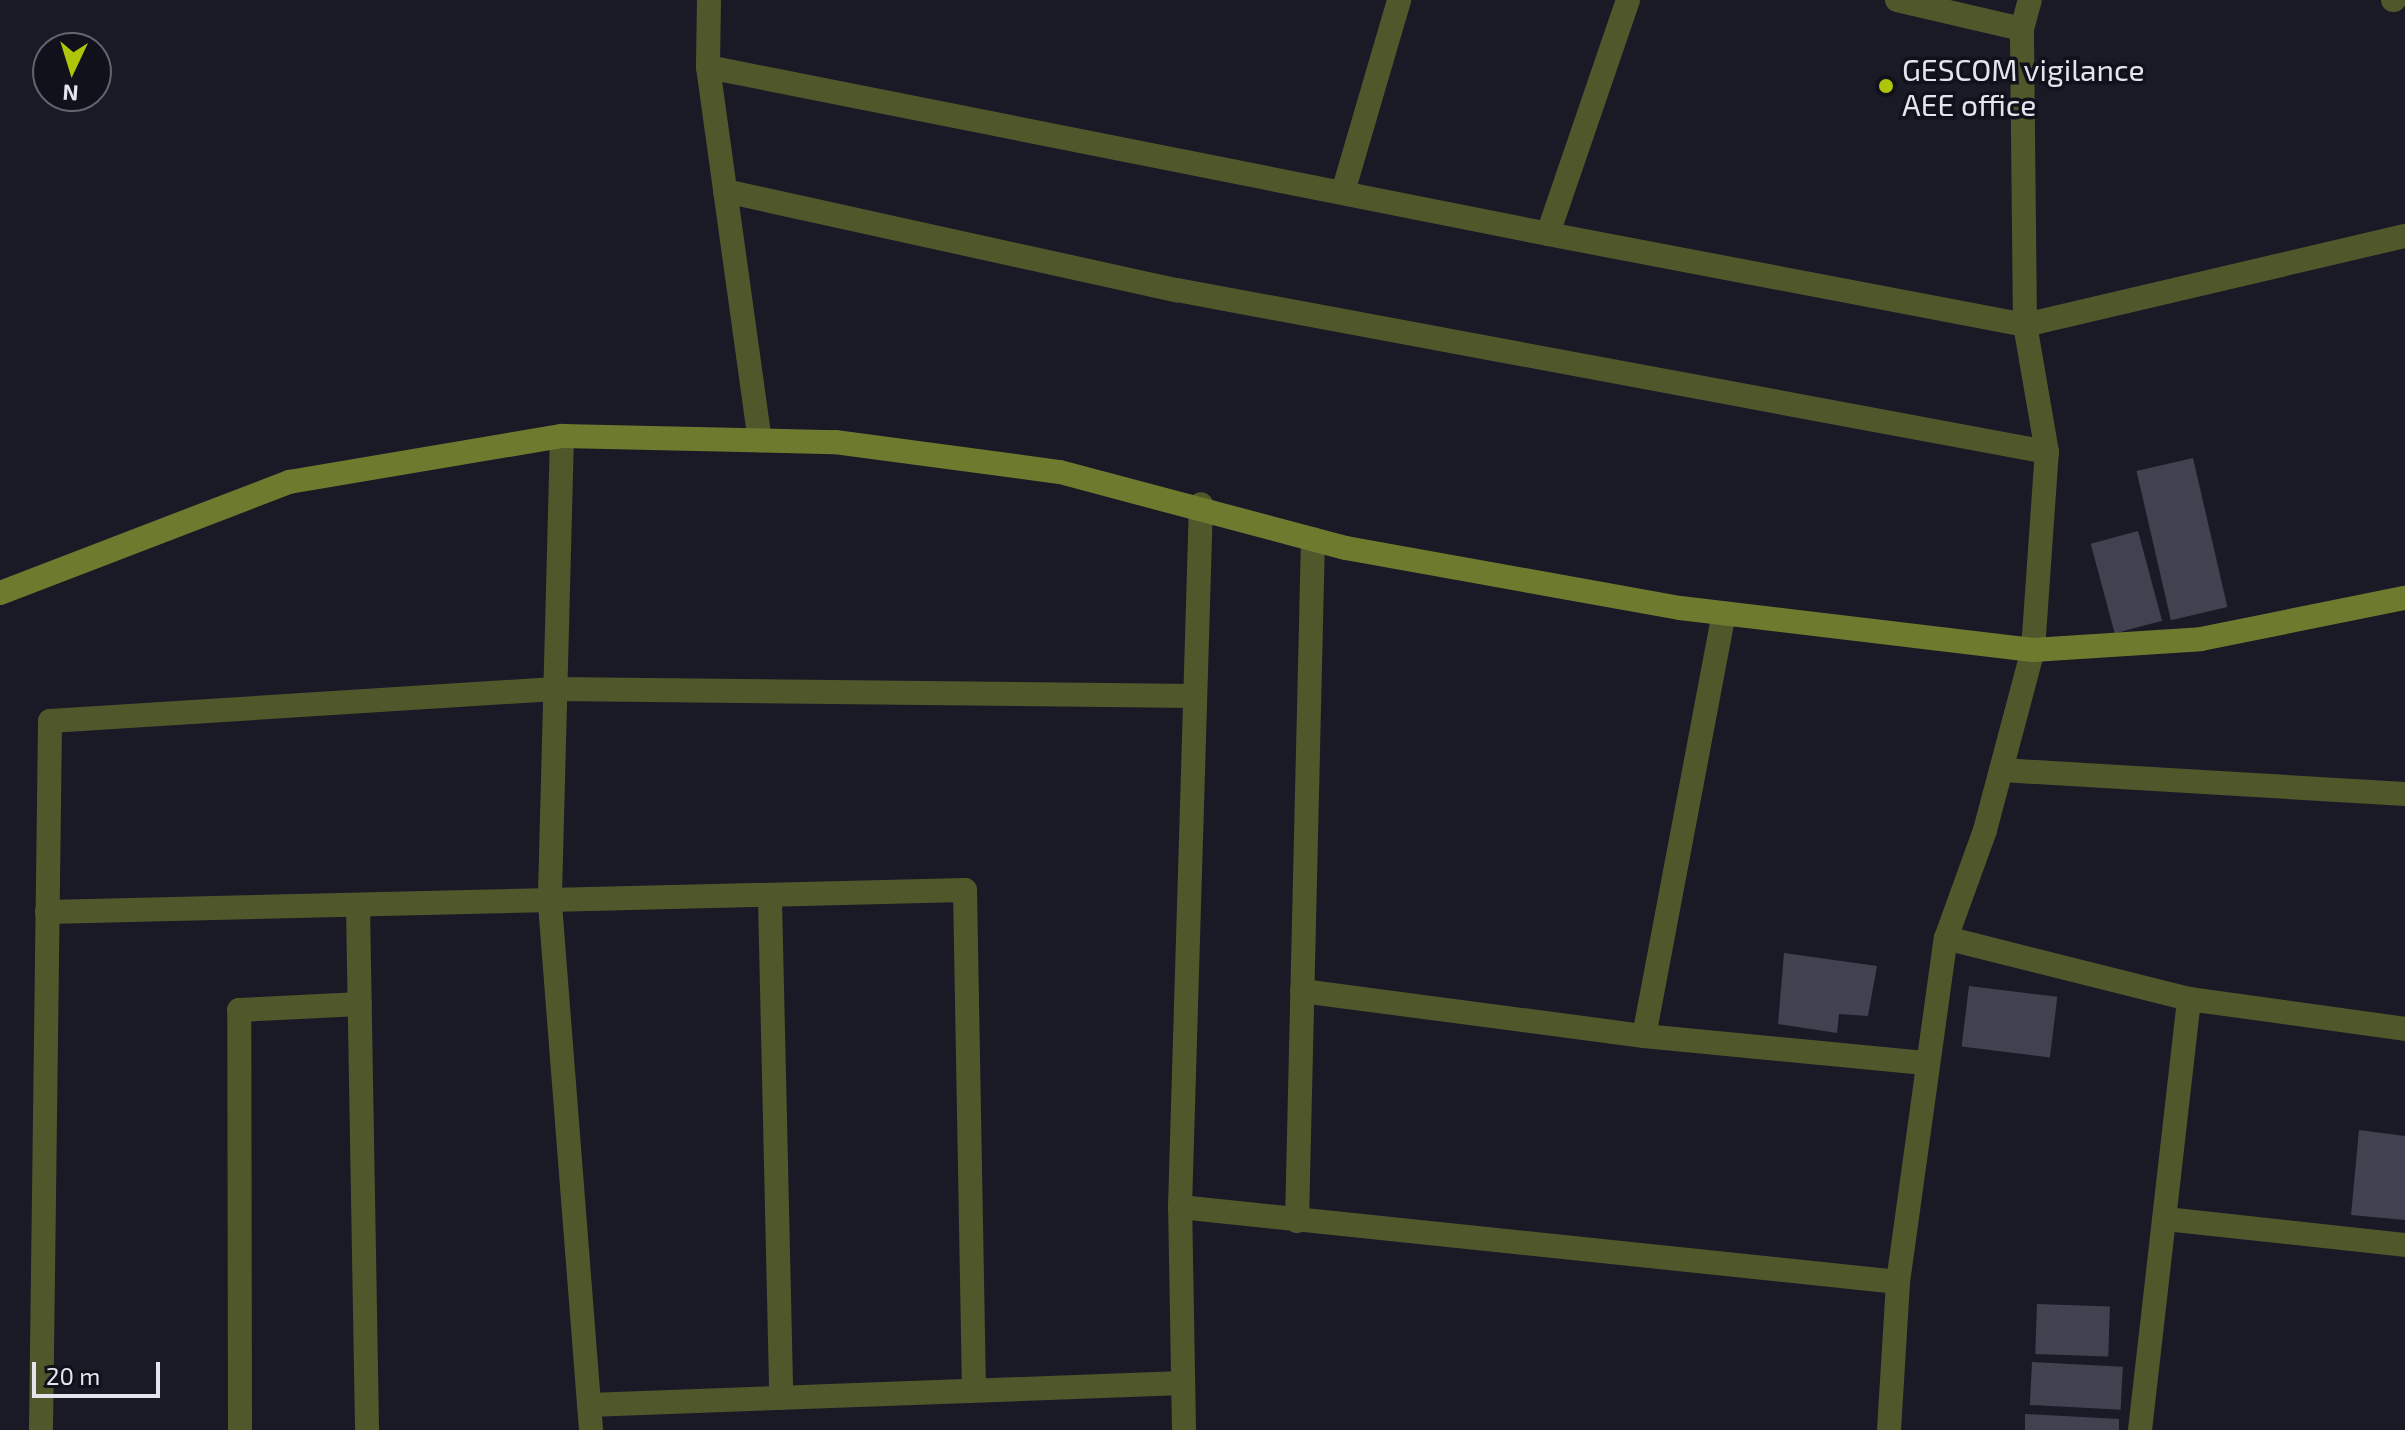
<!DOCTYPE html>
<style>
body{margin:0}
#map{position:relative;width:2405px;height:1430px;overflow:hidden;background:#1a1a26;font-family:"Exo 2",sans-serif}
div>[style]{position:absolute}
[style*='--x']{left:calc(var(--x)*1px);top:calc(var(--y)*1px);width:calc(var(--w)*1px);rotate:calc(var(--a)*1deg)}
.building>*{inset:0;background:#41414f;transform-origin:0 0}
.street>*{height:24px;margin:-12px;padding:0 12px;transform-origin:12px;border-radius:12px;background:#50582b}
.secondary>*{height:24px;margin:-12px;padding:0 12px;transform-origin:12px;border-radius:12px;background:#6e7b2f}
.dots>*{width:22px;height:22px;translate:-50% -50%;box-sizing:border-box;border:4px solid #11111c;border-radius:50%}
span{translate:-50% -50%;white-space:nowrap;text-align:center;line-height:1.15;-webkit-text-stroke:7px #11111c;paint-order:stroke}
.poi-label{font-size:30px;color:#e3e4ec}
.left{translate:0 -50%;text-align:left}
.north{position:absolute;left:32px;top:32px;width:80px;height:80px;box-sizing:border-box;background:#11111c;border:2px solid #65656f;border-radius:50%;rotate:184deg;font-size:22px;font-weight:700;line-height:32px;text-align:center;color:#e3e4ec}
.north::after{content:'';display:block;margin:auto;width:28px;height:36px;background:#aec509;clip-path:polygon(50% 0,100% 100%,50% 72%,0 100%)}
.scale{position:absolute;left:32px;top:1362px;width:128px;height:36px;box-sizing:border-box;border:4px solid #e3e4ec;border-top:0;padding-left:10px;font-size:24px;line-height:28px;white-space:nowrap;color:#e3e4ec;-webkit-text-stroke:6px #11111c;paint-order:stroke}
</style>
<div id="map">
<div class="building">
<div style="left:2193px;top:458px;width:153px;height:58px;rotate:77deg"></div>
<div style="left:2138px;top:531px;width:93px;height:49px;rotate:75deg"></div>
<div style="clip-path:polygon(1784px 953px,1877px 966px,1868px 1016px,1839px 1014px,1837px 1033px,1778px 1024px)"></div>
<div style="left:1969px;top:986px;width:89px;height:61px;rotate:7deg"></div>
<div style="clip-path:polygon(2359px 1130px,2405px 1136px,2405px 1220px,2351px 1215px)"></div>
<div style="left:2037px;top:1304px;width:73px;height:50px;rotate:2deg"></div>
<div style="left:2032px;top:1362px;width:91px;height:43px;rotate:3deg"></div>
<div style="clip-path:polygon(2025px 1414px,2119px 1419px,2119px 1430px,2025px 1430px)"></div>
</div>
<div class="street">
<div style="--x:709;--y:0;--w:67;--a:90.9"></div>
<div style="--x:708;--y:67;--w:856;--a:11.24"></div>
<div style="--x:1628;--y:0;--w:247;--a:108.9"></div>
<div style="--x:1548;--y:234;--w:486;--a:10.8"></div>
<div style="--x:2025;--y:325;--w:390;--a:-13.2"></div>
<div style="--x:1897;--y:0;--w:128;--a:13.1"></div>
<div style="--x:2393;--y:0;--w:1;--a:0"></div>
<div style="--x:708;--y:67;--w:377;--a:82.1"></div>
<div style="--x:725;--y:191;--w:463;--a:12.4"></div>
<div style="--x:1177;--y:290;--w:885;--a:10.55"></div>
<div style="--x:1343;--y:192;--w:200;--a:-73.7"></div>
<div style="--x:562;--y:436;--w:468;--a:91.5"></div>
<div style="--x:550;--y:904;--w:528;--a:85.54"></div>
<div style="--x:2001;--y:770;--w:405;--a:3.4"></div>
<div style="--x:770;--y:900;--w:498;--a:88.7"></div>
<div style="--x:358;--y:907;--w:523;--a:89.01"></div>
<div style="--x:47;--y:912;--w:918;--a:-1.37"></div>
<div style="--x:965;--y:890;--w:500;--a:88.97"></div>
<div style="--x:1946;--y:938;--w:251;--a:14.1"></div>
<div style="--x:2189;--y:999;--w:218;--a:7.9"></div>
<div style="--x:1302;--y:991;--w:345;--a:7.5"></div>
<div style="--x:1644;--y:1036;--w:282;--a:5.5"></div>
<div style="--x:1644;--y:1036;--w:430;--a:-79.3"></div>
<div style="--x:1180;--y:1207;--w:722;--a:5.96"></div>
<div style="--x:2166;--y:1219;--w:240;--a:6.2"></div>
<div style="--x:1297;--y:1221;--w:682;--a:-88.66"></div>
<div style="--x:589;--y:1405;--w:594;--a:-2.12"></div>
<div style="--x:41;--y:1430;--w:709;--a:-89.27"></div>
<div style="--x:50;--y:721;--w:506;--a:-3.63"></div>
<div style="--x:555;--y:689;--w:640;--a:0.63"></div>
<div style="--x:240;--y:1430;--w:420;--a:-90.1"></div>
<div style="--x:239;--y:1010;--w:121;--a:-2.8"></div>
<div style="--x:1184;--y:1430;--w:223;--a:-91"></div>
<div style="--x:1180;--y:1207;--w:703;--a:-88.29"></div>
<div style="--x:1889;--y:1430;--w:148;--a:-86.5"></div>
<div style="--x:1898;--y:1282;--w:347;--a:-82.1"></div>
<div style="--x:1946;--y:938;--w:115;--a:-70.1"></div>
<div style="--x:1985;--y:830;--w:186;--a:-75.1"></div>
<div style="--x:2033;--y:650;--w:198;--a:-86"></div>
<div style="--x:2047;--y:452;--w:129;--a:-99.8"></div>
<div style="--x:2025;--y:325;--w:296;--a:-90.6"></div>
<div style="--x:2022;--y:29;--w:30;--a:-75"></div>
<div style="--x:2140;--y:1430;--w:434;--a:-83.5"></div>
</div>
<div class="secondary">
<div style="--x:0;--y:593;--w:310;--a:-21"></div>
<div style="--x:289;--y:482;--w:277;--a:-9.6"></div>
<div style="--x:562;--y:436;--w:273;--a:1.3"></div>
<div style="--x:835;--y:442;--w:227;--a:7.6"></div>
<div style="--x:1060;--y:472;--w:296;--a:14.9"></div>
<div style="--x:1346;--y:548;--w:339;--a:10.2"></div>
<div style="--x:1680;--y:608;--w:355;--a:6.8"></div>
<div style="--x:2033;--y:650;--w:168;--a:-3.7"></div>
<div style="--x:2201;--y:639;--w:208;--a:-11.4"></div>
</div>
<div class="dots">
<div style="left:1886px;top:86px;background:#aec509"></div>
</div>
<div class="poi-label">
<span class="left" style="left:1902px;top:86px">GESCOM vigilance<br>AEE office</span>
</div>
<div class="north">N</div>
<div class="scale">20 m</div>
</div>
